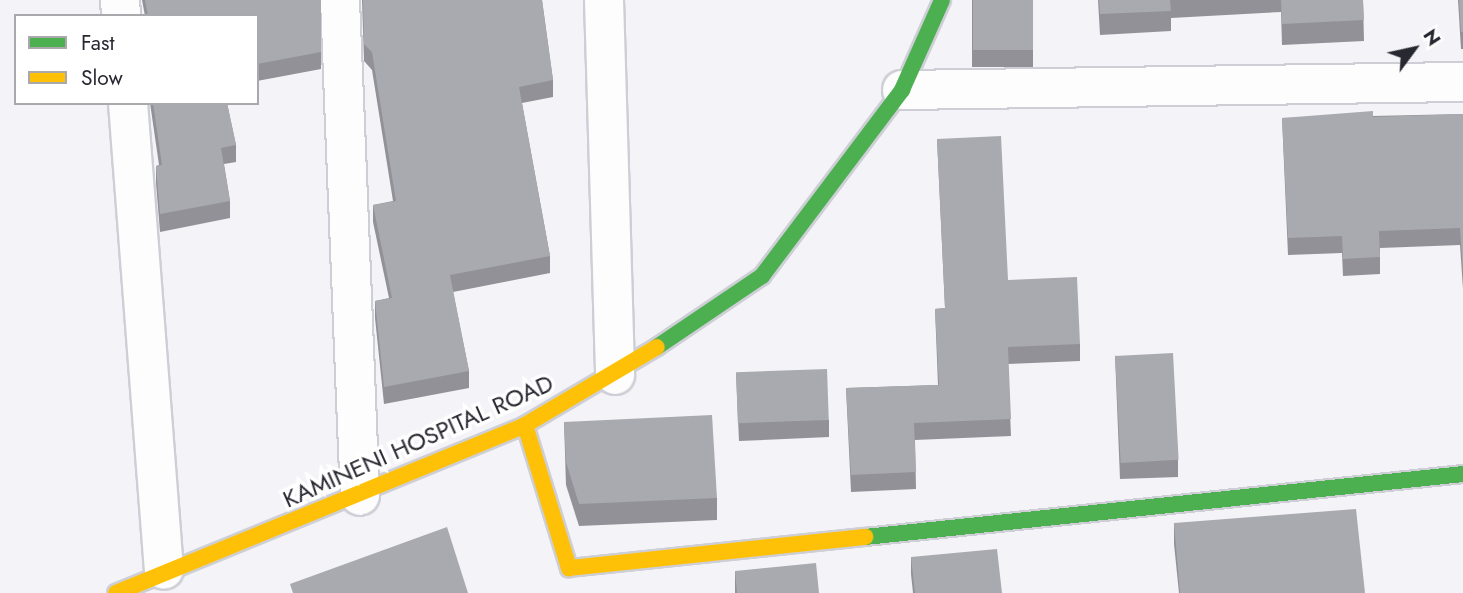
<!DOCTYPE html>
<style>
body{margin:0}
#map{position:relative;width:1463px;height:593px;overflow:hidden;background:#f3f3f8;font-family:Jost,sans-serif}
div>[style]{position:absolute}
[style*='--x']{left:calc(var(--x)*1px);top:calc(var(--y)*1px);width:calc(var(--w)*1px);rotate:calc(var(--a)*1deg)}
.roads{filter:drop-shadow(2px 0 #cecfd6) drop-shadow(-2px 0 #cecfd6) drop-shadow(0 2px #cecfd6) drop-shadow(0 -2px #cecfd6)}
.street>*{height:38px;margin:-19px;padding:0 19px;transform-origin:19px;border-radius:19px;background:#fdfdfe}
.fast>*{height:16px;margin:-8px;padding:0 8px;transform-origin:8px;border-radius:8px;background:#4caf50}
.slow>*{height:16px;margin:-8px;padding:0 8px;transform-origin:8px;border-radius:8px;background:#ffc107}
.wall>*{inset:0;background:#919197;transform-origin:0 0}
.building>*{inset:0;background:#a9a9b0;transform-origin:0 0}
span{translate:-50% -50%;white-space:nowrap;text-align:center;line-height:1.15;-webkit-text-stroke:7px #fff;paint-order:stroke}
.street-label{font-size:24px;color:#282831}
.legend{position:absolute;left:14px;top:14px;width:245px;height:91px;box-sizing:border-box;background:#fff;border:2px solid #a9a9ad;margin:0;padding:9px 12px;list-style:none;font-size:21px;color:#282831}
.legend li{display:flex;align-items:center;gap:14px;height:35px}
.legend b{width:35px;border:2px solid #a9a9ad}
.north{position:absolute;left:1379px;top:14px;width:70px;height:70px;-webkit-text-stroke:5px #fff;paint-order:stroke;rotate:57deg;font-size:19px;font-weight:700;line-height:28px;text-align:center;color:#282831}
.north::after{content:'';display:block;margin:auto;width:24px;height:32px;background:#282831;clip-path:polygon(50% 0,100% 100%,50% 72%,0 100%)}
</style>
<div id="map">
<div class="roads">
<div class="street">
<div style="--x:120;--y:0;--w:16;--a:86"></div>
<div style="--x:340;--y:0;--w:496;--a:87.7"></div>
<div style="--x:604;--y:0;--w:375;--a:88.3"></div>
<div style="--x:902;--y:90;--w:561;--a:-0.82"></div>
<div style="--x:128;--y:103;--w:468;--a:85.6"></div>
</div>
<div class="fast">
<div style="--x:657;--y:347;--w:127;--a:-34.1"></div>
<div style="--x:762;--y:276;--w:233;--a:-53"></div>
<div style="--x:902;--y:90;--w:98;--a:-66"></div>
<div style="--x:865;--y:537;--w:601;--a:-6.01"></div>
</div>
<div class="slow">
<div style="--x:525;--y:425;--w:150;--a:72.9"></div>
<div style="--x:569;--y:568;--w:298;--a:-6"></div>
<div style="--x:116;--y:593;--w:442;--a:-22.3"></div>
<div style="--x:525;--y:425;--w:153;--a:-30.6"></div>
</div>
</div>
<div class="wall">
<div style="clip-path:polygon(142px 0,321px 0,321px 69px,257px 81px,257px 16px,145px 16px)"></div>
<div style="clip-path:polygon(362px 0,542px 0,553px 80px,553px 97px,522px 103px,550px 256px,550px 273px,453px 292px,469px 371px,469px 388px,384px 404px,375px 318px,375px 301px,389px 298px,373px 222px,373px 205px,393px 201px,372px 70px,364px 61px)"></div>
<div style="left:972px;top:0;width:61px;height:67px"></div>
<div style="clip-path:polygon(1098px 0,1363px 0,1364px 41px,1282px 45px,1281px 12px,1171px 18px,1171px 31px,1100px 35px)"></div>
<div style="clip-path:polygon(1458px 0,1463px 0,1463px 49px,1461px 49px)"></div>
<div style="clip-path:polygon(150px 103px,227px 103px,236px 145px,236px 162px,224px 164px,230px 201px,230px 218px,160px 232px,156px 183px,156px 166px,159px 165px)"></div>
<div style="clip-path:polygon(1463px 114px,1463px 289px,1460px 245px,1380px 248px,1380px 274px,1343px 276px,1342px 253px,1288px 255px,1282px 118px)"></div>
<div style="clip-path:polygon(937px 139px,1008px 280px,1080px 344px,1080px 361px,1008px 364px,1011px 436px,915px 440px,916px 489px,851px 492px,846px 388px,938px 385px,935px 309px,945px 308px)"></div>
<div style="clip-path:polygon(1115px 355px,1178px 460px,1178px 477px,1120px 479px)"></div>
<div style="clip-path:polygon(736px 373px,829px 420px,829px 437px,739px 441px)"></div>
<div style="clip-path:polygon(564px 422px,717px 498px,717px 520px,579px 526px,566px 485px)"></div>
<div style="clip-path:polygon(1174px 523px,1365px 593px,1179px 593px,1174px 544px)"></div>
<div style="clip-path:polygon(911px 557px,1002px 593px,913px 593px,911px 574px)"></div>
<div style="clip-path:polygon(735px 571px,819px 593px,735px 593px)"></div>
</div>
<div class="building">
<div style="clip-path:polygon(145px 0,321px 0,321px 52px,257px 64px,257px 16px,148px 16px)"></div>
<div style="clip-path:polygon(363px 0,542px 0,553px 80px,519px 87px,550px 256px,450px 275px,469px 371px,384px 387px,375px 301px,392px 298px,373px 205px,396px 201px,372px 52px,364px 44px)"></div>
<div style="left:973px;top:0;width:60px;height:50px"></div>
<div style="clip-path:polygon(1099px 0,1170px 0,1171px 11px,1100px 14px)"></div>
<div style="clip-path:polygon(1281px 0,1363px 0,1364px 20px,1282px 24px)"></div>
<div style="clip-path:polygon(1459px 0,1463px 0,1463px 32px,1461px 32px)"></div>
<div style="clip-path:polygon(153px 103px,227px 103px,236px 145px,221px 148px,230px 201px,160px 214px,156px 166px,162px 165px)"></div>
<div style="clip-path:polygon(1373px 111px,1373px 117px,1463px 114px,1463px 272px,1460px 228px,1379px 231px,1380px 257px,1343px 259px,1342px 236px,1288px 238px,1282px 118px)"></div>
<div style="clip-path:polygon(1001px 136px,1008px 280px,1077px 277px,1080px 344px,1008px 347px,1011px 419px,914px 423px,916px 472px,851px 475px,846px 388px,939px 385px,935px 309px,945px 308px,937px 139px)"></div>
<div style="left:1173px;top:353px;width:107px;height:58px;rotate:87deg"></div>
<div style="left:827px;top:369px;width:51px;height:91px;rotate:88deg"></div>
<div style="clip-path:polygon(712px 415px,717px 498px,579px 504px,566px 462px,564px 422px)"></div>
<div style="clip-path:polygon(1356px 509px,1365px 593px,1180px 593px,1174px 523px)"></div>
<div style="clip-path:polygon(447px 527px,468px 593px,293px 593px,290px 584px)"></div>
<div style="clip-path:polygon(997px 549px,1002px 593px,915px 593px,911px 557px)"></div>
<div style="clip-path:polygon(816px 563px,819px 593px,737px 593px,735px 571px)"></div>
</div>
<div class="street-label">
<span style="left:418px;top:441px;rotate:-24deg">KAMINENI HOSPITAL ROAD</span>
</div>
<ul class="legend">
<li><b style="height:9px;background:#4caf50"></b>Fast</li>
<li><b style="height:9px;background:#ffc107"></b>Slow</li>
</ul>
<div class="north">N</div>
</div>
